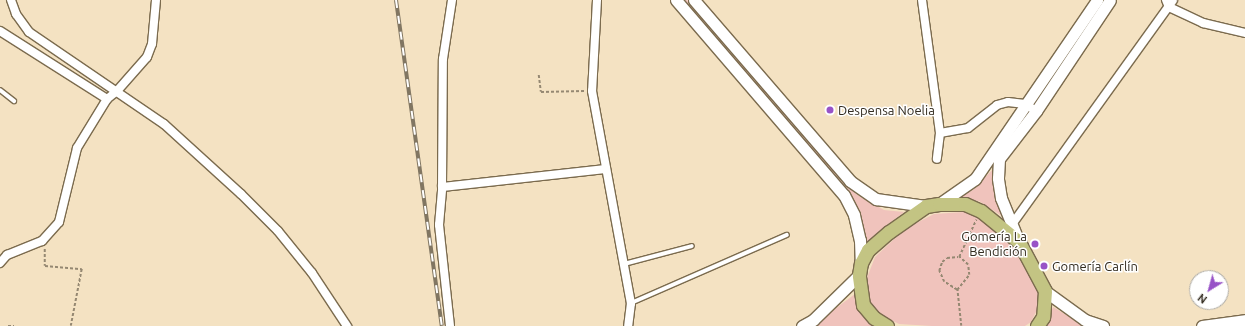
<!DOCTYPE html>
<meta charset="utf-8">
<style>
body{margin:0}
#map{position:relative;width:1245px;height:326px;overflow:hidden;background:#f4e2c2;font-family:Ubuntu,sans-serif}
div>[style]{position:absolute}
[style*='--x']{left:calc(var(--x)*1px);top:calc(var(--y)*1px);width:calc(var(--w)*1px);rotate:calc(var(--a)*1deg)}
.green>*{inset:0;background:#f0c3bc}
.path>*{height:1.5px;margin-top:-0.75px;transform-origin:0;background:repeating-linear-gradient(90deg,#958872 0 3px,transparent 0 5px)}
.roads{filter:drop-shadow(1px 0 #7b6b4e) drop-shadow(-1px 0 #7b6b4e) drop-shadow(0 1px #7b6b4e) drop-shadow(0 -1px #7b6b4e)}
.lane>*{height:4px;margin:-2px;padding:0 2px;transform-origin:2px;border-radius:2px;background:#fff}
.street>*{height:8px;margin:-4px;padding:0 4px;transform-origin:4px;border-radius:4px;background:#fff}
.secondary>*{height:11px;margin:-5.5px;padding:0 5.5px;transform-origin:5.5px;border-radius:5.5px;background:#fff}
.primary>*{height:13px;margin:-6.5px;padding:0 6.5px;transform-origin:6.5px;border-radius:6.5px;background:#c3c483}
.rail>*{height:4px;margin-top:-2px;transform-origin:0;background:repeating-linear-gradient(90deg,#fff 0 8px,#817662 0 16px);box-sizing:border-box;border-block:1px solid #817662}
.dots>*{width:11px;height:11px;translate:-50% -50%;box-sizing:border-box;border:2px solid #fff;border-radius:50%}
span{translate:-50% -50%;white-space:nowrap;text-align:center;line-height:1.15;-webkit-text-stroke:3px #fff;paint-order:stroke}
.poi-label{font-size:13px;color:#332c20}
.left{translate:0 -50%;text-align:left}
.right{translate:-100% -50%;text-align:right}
.north{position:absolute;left:1189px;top:270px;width:40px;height:40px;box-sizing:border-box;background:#fff;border:1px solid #adaba6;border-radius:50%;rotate:217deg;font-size:11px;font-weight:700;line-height:16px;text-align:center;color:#332c20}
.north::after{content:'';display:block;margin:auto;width:14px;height:18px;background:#9853c7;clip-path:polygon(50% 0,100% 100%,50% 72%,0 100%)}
</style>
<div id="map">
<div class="green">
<div style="clip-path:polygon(677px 0,687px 0,856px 194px,884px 210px,904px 212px,879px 231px,866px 245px,860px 210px)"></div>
<div style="clip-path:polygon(995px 167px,995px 195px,1008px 220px,979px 201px,954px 199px,973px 190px)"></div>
<div style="clip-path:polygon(964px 212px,989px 222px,1013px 247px,1039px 295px,1038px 308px,1031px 322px,1025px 326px,932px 326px,899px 324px,879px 314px,868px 302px,865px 283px,875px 257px,905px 229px,934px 214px)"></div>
<div style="clip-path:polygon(855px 294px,864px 317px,875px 326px,812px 326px)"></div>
<div style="clip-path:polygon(1053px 307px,1085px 326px,1046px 326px)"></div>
</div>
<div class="path">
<div style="--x:539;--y:75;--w:17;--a:83"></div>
<div style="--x:541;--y:92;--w:43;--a:-1.3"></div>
<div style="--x:45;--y:249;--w:17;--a:90"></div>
<div style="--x:45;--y:266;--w:37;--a:5"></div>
<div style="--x:82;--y:269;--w:58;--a:100.9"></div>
<div style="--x:957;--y:290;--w:15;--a:-148"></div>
<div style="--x:944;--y:282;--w:12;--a:-114"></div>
<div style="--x:939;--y:271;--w:9;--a:-72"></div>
<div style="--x:942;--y:262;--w:6;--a:-39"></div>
<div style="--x:947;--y:258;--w:11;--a:-5"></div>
<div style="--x:8;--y:326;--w:6;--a:0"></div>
<div style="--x:961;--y:326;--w:36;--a:-96"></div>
<div style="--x:957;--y:290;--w:19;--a:-51"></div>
<div style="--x:969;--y:275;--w:10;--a:-96"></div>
<div style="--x:968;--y:265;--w:12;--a:-138"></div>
<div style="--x:959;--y:257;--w:41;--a:-65.3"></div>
</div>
<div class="roads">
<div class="lane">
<div style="--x:0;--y:90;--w:18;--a:38"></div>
<div style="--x:624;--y:264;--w:70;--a:-14.8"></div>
<div style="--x:631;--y:303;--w:170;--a:-23.6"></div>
</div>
<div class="street">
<div style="--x:11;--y:0;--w:15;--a:70"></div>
<div style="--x:16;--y:14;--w:22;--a:54"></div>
<div style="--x:29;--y:32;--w:163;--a:34.3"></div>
<div style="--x:164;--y:124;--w:104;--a:42.3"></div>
<div style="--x:241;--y:194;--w:52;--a:45"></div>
<div style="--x:278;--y:231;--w:54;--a:51"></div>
<div style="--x:312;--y:273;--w:64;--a:56.6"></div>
<div style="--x:597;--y:0;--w:91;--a:93.1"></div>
<div style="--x:592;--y:91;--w:216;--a:79.6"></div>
<div style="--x:631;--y:303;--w:23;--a:97"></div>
<div style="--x:922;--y:0;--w:134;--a:82.3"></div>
<div style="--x:940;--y:133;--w:26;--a:97"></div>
<div style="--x:1166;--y:0;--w:8;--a:67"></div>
<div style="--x:1169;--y:7;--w:38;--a:25"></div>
<div style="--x:1203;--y:23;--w:43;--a:13.4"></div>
<div style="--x:0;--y:31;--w:127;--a:32.4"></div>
<div style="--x:940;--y:133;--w:28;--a:-10"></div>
<div style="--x:968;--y:128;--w:37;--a:-38"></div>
<div style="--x:997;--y:105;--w:11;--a:-15"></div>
<div style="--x:1008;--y:102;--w:17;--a:7"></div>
<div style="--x:1025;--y:104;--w:13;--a:32"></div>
<div style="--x:442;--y:187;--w:165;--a:-6.3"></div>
<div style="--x:1013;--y:223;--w:274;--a:-54.3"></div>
<div style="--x:0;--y:263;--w:11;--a:-49"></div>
<div style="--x:7;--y:255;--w:38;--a:-22"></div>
<div style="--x:42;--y:241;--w:25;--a:-48"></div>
<div style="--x:59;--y:222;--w:76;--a:-76.3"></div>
<div style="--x:77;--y:148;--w:57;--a:-58.5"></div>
<div style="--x:107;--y:99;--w:13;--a:-39"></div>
<div style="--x:117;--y:91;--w:45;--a:-48.6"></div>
<div style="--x:147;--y:57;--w:14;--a:-69"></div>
<div style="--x:152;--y:44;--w:44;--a:-84.8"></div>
<div style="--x:450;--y:326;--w:102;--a:-96.2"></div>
<div style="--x:439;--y:225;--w:38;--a:-85"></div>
<div style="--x:442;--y:187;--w:128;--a:-89.6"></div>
<div style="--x:443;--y:59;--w:60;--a:-81.3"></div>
</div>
<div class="secondary">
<div style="--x:676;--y:0;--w:257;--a:49.3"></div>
<div style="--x:844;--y:195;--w:22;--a:63"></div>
<div style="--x:854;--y:215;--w:26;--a:77"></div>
<div style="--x:860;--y:240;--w:23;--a:88"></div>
<div style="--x:694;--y:0;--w:239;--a:49.2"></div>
<div style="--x:850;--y:181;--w:32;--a:35"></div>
<div style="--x:876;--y:199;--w:50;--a:8"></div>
<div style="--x:939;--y:204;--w:44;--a:-34.8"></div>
<div style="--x:975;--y:179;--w:217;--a:-55.7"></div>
<div style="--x:1019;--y:242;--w:48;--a:-112.2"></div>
<div style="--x:1001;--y:198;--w:20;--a:-99"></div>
<div style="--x:998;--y:178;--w:19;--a:-87"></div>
<div style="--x:999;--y:159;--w:61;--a:-52.4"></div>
<div style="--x:1036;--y:111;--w:133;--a:-56.3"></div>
<div style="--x:1045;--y:291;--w:49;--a:35.9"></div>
<div style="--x:1085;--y:320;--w:19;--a:18"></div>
<div style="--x:802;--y:326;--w:13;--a:-29"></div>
<div style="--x:813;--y:320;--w:64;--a:-44.4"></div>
<div style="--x:1202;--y:326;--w:43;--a:-7.9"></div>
</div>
<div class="primary">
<div style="--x:887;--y:326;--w:15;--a:-148"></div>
<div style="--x:874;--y:318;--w:17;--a:-130"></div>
<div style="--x:863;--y:305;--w:30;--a:-98"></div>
<div style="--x:859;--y:275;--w:12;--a:-81"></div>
<div style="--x:861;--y:263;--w:15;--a:-62"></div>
<div style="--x:868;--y:250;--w:28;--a:-41"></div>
<div style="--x:889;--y:232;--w:45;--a:-35.1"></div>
<div style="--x:926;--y:206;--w:13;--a:-9"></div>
<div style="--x:939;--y:204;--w:26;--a:0"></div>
<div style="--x:965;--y:204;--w:17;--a:24"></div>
<div style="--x:981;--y:211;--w:49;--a:39.2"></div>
<div style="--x:1019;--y:242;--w:55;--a:62"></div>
<div style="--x:1045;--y:291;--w:26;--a:94"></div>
<div style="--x:1043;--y:317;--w:11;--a:124"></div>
</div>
</div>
<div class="rail">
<div style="--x:396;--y:0;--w:329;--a:82"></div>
</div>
<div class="dots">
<div style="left:830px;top:110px;background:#9853c7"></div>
<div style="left:1035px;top:244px;background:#9853c7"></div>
<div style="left:1044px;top:266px;background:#9853c7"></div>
</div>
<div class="poi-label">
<span class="left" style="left:838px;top:110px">Despensa Noelia</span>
<span class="right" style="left:1027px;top:244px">Gomería La<br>Bendición</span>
<span class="left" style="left:1052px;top:266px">Gomería Carlín</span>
</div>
<div class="north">N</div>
</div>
